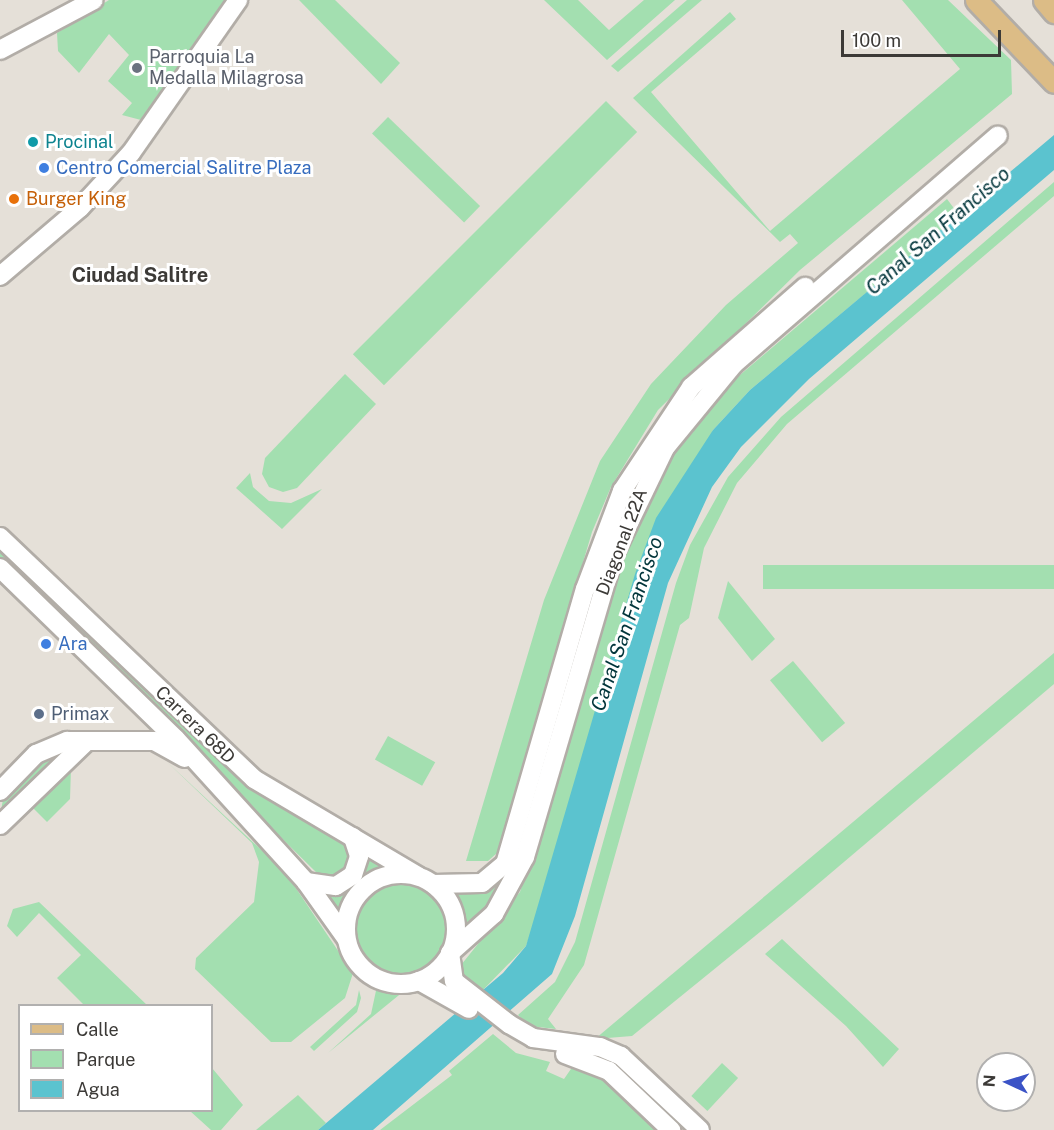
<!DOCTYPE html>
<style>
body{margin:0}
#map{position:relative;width:1054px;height:1130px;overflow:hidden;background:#e5e0d8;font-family:"Public Sans",sans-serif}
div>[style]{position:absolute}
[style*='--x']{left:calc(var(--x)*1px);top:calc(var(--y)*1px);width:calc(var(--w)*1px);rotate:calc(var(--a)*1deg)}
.green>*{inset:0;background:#a3dfb0;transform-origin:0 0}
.round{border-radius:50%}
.water>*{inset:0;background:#5bc3cf}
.roads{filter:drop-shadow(2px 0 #b2ada7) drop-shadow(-2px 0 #b2ada7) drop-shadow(0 2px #b2ada7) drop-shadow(0 -2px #b2ada7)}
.secondary>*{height:18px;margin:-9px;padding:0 9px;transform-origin:9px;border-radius:9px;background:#fff}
.secondary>.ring{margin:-9px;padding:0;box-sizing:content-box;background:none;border:18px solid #fff;border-radius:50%}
.primary>*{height:21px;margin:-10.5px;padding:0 10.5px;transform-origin:10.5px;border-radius:10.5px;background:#dcbc86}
.dots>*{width:16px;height:16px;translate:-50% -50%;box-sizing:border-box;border:3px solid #fff;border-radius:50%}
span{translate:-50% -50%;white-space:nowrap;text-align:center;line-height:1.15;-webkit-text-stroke:6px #fff;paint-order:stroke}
.worship-label{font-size:18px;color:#5b616d}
.left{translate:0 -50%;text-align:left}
.culture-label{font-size:18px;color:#0d838f}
.shop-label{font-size:18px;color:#366cbe}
.food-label{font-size:18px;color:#c56008}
.street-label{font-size:18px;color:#3c3a37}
.service-label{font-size:18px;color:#4e5e75}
.water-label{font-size:20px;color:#00343a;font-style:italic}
.neighbourhood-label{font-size:20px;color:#3c3a37;font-weight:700}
.legend{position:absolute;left:18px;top:1004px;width:195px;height:108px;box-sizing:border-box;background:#fff;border:2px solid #b1b0af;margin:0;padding:8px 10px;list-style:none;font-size:18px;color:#3c3a37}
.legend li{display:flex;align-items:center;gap:12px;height:30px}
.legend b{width:30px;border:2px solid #b1b0af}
.north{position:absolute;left:976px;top:1052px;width:60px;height:60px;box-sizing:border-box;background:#fff;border:2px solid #b1b0af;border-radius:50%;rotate:274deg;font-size:16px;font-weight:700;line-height:24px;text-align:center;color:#3c3a37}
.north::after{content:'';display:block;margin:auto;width:21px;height:27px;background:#3b53c6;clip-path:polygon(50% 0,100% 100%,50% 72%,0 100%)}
.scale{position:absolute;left:841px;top:30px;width:160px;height:27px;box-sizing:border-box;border:3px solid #3c3a37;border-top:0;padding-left:8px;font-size:18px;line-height:21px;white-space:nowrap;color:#3c3a37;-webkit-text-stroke:4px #fff;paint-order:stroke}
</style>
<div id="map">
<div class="green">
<div style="clip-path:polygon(109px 0,231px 0,141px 120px,122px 115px,132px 103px,108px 81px,129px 55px,109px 34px,79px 73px,58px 51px,57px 33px)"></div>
<div style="clip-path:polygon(299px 0,335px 0,400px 63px,381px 84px)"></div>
<div style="clip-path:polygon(544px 0,578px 0,609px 30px,644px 0,675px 0,607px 60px)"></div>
<div style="clip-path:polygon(687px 0,702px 0,618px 72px,611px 66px)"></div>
<div style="clip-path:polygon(902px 0,948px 0,1011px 60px,1012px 94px,800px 270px,658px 410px,611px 487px,592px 532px,497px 853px,488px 861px,466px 861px,544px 600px,600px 461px,651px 384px,726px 305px,798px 243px,790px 234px,780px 242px,633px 98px,730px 12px,736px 19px,651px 92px,770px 231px,960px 69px)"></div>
<div style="left:606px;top:101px;width:44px;height:358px;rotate:45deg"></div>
<div style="left:388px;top:117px;width:128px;height:23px;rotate:44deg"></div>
<div style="clip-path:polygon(991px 132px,709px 382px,656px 452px,616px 527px,518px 859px,488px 909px,460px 937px,457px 903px,447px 890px,474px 892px,489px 885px,514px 857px,614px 527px,654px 451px,707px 381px)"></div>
<div style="clip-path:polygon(1054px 182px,1054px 196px,787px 424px,737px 483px,704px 548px,689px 618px,680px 625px,584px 965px,548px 1019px,556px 1029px,529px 1026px,518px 1015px,555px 982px,575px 942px,676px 583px,690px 545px,728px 477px,781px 417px)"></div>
<div style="clip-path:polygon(947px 199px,959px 215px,750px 390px,713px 430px,526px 946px,479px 994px,465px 984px,461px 965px,520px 892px,636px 517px,662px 470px,727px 386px)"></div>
<div style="clip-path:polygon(345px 374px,376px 404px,297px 488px,283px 492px,269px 487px,262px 474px,265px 458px)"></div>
<div style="clip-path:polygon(250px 473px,253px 487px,269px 501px,291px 503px,322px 489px,282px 529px,236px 488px)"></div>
<div style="clip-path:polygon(0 548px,244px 785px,352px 846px,348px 876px,321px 877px,0 561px)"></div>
<div style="left:1054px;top:565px;width:24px;height:291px;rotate:90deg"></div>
<div style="clip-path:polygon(728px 581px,775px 639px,752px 661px,718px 618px)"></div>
<div style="clip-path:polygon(1054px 653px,1054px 684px,792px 906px,632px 1036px,595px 1039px)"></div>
<div style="left:793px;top:661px;width:81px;height:30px;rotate:50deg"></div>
<div style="left:388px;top:736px;width:54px;height:27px;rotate:29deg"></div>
<div style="clip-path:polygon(75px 745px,60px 754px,0 816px,4px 794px,32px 765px)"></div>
<div style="clip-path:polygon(166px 761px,285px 872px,353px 973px,345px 998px,291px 1042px,271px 1042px,195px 969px,196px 958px,254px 902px,259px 862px,252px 843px)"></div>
<div style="clip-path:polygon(71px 768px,70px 799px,47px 822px,33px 808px)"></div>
<div style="clip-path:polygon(361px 847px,393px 865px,359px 882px,340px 919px,320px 891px,347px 888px)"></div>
<div class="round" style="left:352px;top:881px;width:96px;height:96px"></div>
<div style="clip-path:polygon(39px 902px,147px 1005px,84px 1005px,57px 978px,81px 955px,39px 913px,17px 937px,7px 926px,13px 909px)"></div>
<div style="clip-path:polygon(782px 939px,899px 1049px,883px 1067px,846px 1026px,765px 954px)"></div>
<div style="clip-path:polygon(377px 986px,404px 991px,328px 1053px,371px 1014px)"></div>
<div style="clip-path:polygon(359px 990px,361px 998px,357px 1012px,314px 1051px,310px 1047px,356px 1005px)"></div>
<div style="clip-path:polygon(493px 1034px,516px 1053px,550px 1062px,546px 1071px,564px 1079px,573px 1066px,597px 1074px,655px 1130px,380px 1130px,452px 1075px,449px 1071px)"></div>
<div style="left:722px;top:1063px;width:22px;height:45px;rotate:43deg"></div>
<div style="clip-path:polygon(212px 1068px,243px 1105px,221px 1130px,211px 1130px,190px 1111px,212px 1110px)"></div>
<div style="clip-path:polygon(298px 1095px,326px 1123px,318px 1130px,256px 1130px)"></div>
</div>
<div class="water">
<div style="clip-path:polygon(1054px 135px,1054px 170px,809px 379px,741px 447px,712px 487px,668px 583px,575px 916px,552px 974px,373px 1130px,318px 1130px,503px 973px,526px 946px,635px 574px,656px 518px,713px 430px,750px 390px)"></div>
</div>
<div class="roads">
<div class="secondary">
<div style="--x:0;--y:50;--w:106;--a:-28"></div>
<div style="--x:0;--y:276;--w:105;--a:-40.4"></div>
<div style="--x:80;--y:208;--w:75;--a:-47.2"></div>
<div style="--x:131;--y:153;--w:187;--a:-55"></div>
<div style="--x:0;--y:537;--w:351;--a:43.6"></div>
<div style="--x:254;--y:779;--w:191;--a:30.6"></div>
<div style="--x:0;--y:568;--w:245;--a:44.2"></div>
<div style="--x:176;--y:739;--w:193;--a:47.7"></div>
<div style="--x:306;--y:882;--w:69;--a:54.5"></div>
<div style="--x:0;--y:791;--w:52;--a:-45.8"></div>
<div style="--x:36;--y:754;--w:34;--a:-23"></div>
<div style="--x:67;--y:741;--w:87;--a:0"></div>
<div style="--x:154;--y:741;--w:35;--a:29"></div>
<div style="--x:0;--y:825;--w:121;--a:-44"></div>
<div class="ring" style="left:346px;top:874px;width:92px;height:92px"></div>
<div style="--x:306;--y:882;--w:30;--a:8"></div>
<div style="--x:336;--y:886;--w:20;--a:-33"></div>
<div style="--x:353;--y:875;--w:20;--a:-72"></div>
<div style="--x:359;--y:856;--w:20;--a:-108"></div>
<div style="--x:433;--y:884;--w:49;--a:-1.2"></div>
<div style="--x:482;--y:883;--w:30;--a:-40"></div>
<div style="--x:505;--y:864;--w:286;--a:-73.8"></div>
<div style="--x:585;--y:589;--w:105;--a:-69.3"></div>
<div style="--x:622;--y:491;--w:125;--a:-56.4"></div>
<div style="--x:691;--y:387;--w:152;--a:-41.3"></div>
<div style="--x:450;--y:953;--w:59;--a:-41.6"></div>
<div style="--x:494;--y:914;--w:65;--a:-61.5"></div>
<div style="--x:525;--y:857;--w:318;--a:-73.6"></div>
<div style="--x:615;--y:552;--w:115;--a:-64.3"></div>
<div style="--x:665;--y:448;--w:109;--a:-50.6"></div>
<div style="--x:734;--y:364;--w:349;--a:-40.9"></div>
<div style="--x:450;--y:953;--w:28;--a:82"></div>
<div style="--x:454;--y:981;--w:70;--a:38"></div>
<div style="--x:509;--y:1024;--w:28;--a:30"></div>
<div style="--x:533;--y:1038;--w:68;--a:7.7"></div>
<div style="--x:600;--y:1047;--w:23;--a:23"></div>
<div style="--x:621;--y:1056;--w:108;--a:43.1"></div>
<div style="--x:419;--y:981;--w:57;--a:29.2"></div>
<div style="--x:565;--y:1054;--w:47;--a:21.1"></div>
<div style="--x:609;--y:1071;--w:86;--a:43.6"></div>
</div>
<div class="primary">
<div style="--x:976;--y:0;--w:113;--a:46.4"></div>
<div style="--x:1044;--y:0;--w:16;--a:50"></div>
</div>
</div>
<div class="dots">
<div style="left:137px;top:68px;background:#6b7280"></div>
<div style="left:33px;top:142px;background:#0f9aa8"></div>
<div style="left:44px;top:168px;background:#3f7fe0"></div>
<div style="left:14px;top:199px;background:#e8710a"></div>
<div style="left:46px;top:644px;background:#3f7fe0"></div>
<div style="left:39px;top:714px;background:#5c6f8a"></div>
</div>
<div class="worship-label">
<span class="left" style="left:149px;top:68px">Parroquia La<br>Medalla Milagrosa</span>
</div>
<div class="culture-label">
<span class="left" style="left:45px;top:142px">Procinal</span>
</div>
<div class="shop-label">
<span class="left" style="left:56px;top:168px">Centro Comercial Salitre Plaza</span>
<span class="left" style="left:58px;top:644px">Ara</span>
</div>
<div class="food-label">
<span class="left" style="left:26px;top:199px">Burger King</span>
</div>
<div class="street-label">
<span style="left:622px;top:542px;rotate:-69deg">Diagonal 22A</span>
<span style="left:195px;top:725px;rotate:44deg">Carrera 68D</span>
</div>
<div class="service-label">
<span class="left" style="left:51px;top:714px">Primax</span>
</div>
<div class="water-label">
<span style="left:938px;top:231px;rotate:-41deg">Canal San Francisco</span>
<span style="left:627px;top:624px;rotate:-71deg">Canal San Francisco</span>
</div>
<div class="neighbourhood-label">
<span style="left:140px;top:275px">Ciudad Salitre</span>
</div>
<ul class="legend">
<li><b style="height:8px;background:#dcbc86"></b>Calle</li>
<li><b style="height:16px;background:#a3dfb0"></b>Parque</li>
<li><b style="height:16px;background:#5bc3cf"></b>Agua</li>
</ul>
<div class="north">N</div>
<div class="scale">100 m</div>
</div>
